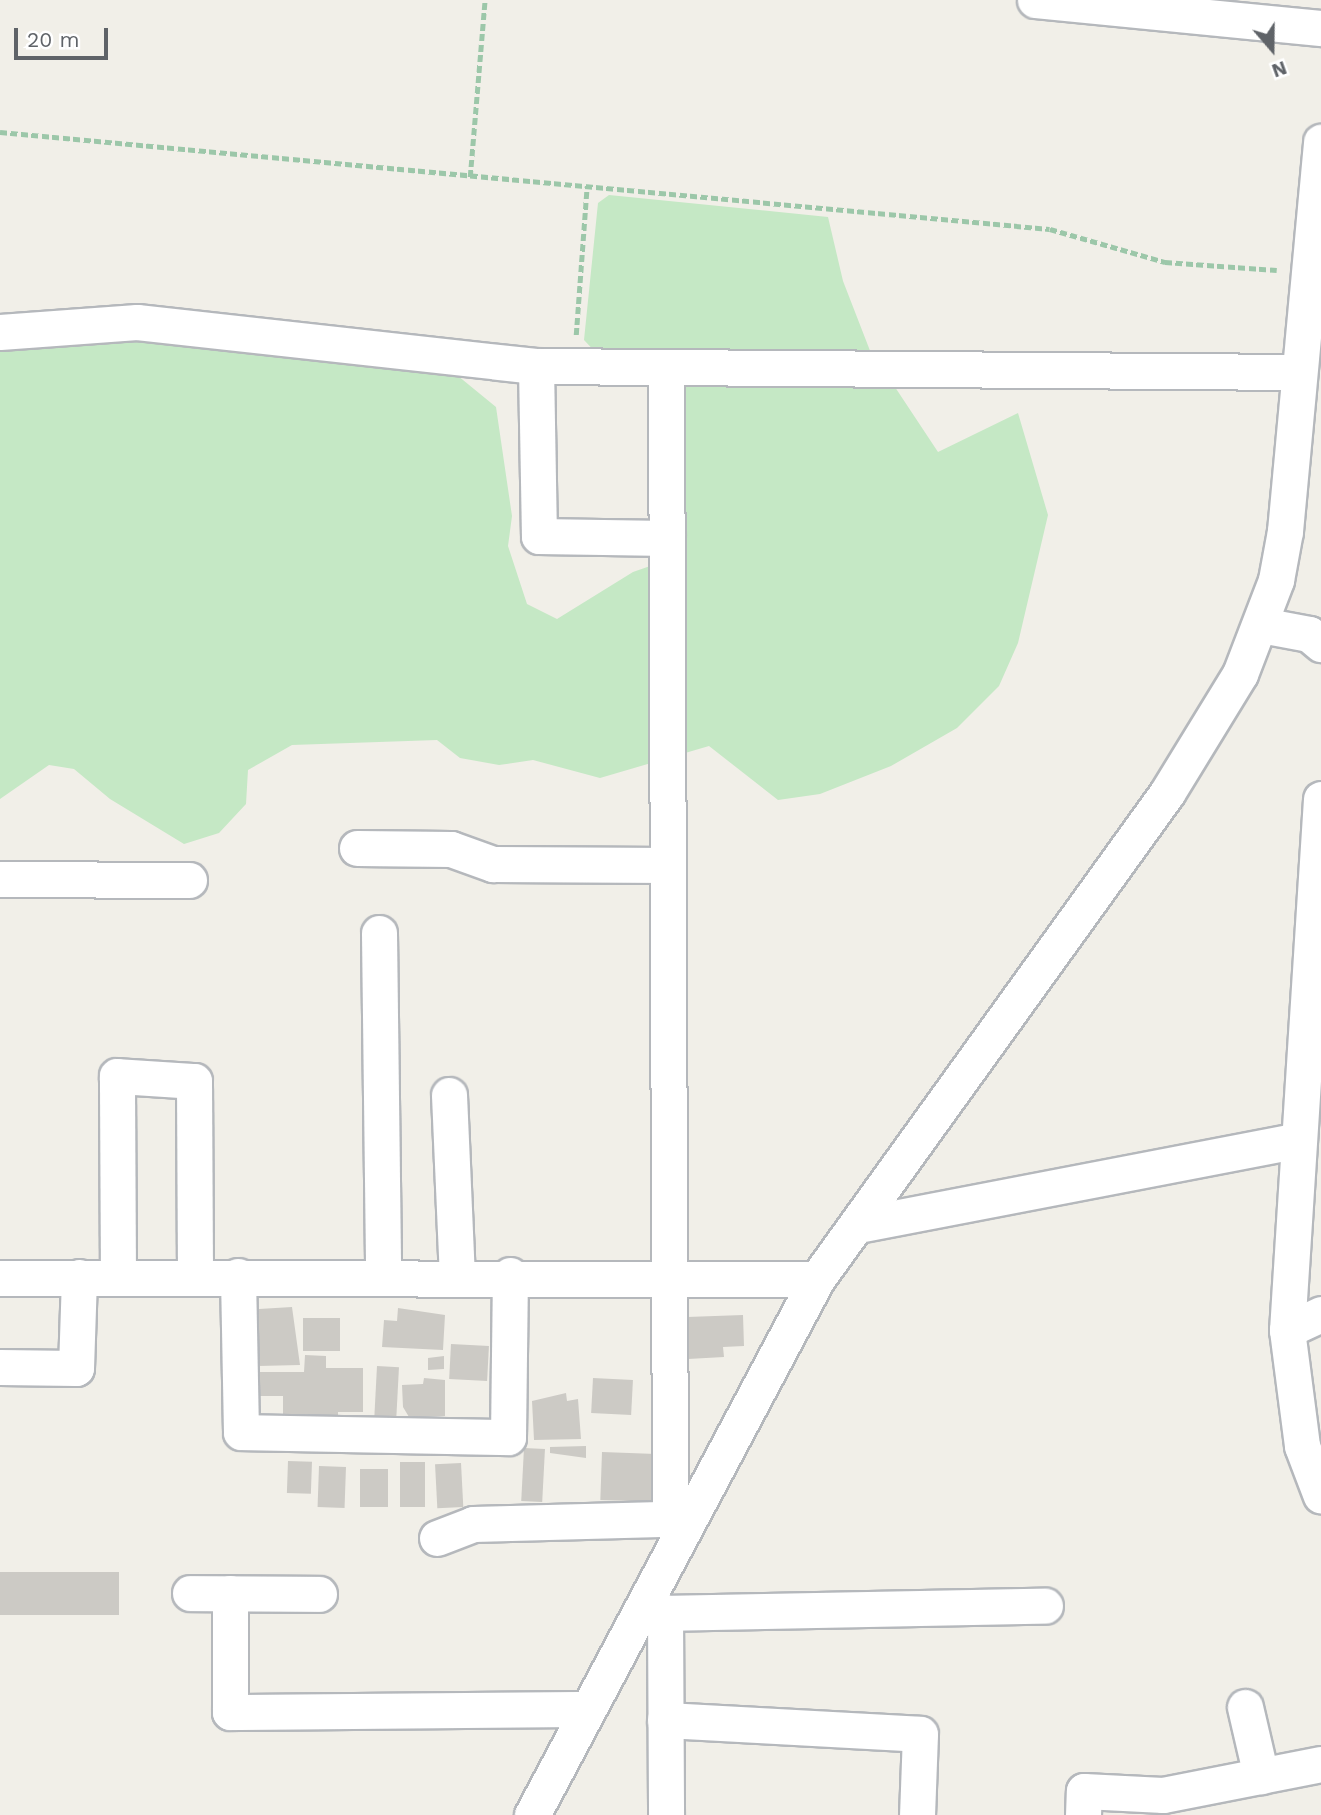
<!DOCTYPE html>
<style>
body{margin:0}
#map{position:relative;width:1321px;height:1815px;overflow:hidden;background:#f1efe8;font-family:"Work Sans",sans-serif}
div>[style]{position:absolute}
[style*='--x']{left:calc(var(--x)*1px);top:calc(var(--y)*1px);width:calc(var(--w)*1px);rotate:calc(var(--a)*1deg)}
.green>*{inset:0;background:#c5e8c5}
.building>*{inset:0;background:#cccac5;transform-origin:0 0}
.path>*{height:4.5px;margin-top:-2.25px;transform-origin:0;background:repeating-linear-gradient(90deg,#9cc7a9 0 7px,transparent 0 10.5px)}
.roads{filter:drop-shadow(2px 0 #b5b8bc) drop-shadow(-2px 0 #b5b8bc) drop-shadow(0 2px #b5b8bc) drop-shadow(0 -2px #b5b8bc)}
.minor>*{height:35px;margin:-17.5px;padding:0 17.5px;transform-origin:17.5px;border-radius:17.5px;background:#fff}
span{translate:-50% -50%;white-space:nowrap;text-align:center;line-height:1.15;-webkit-text-stroke:7px #fff;paint-order:stroke}
.north{position:absolute;left:1237px;top:14px;width:70px;height:70px;-webkit-text-stroke:5px #fff;paint-order:stroke;rotate:160deg;font-size:19px;font-weight:700;line-height:28px;text-align:center;color:#5f6368}
.north::after{content:'';display:block;margin:auto;width:24px;height:32px;background:#5f6368;clip-path:polygon(50% 0,100% 100%,50% 72%,0 100%)}
.scale{position:absolute;left:14px;top:28px;width:94px;height:32px;box-sizing:border-box;border:4px solid #5f6368;border-top:0;padding-left:9px;font-size:21px;line-height:24px;white-space:nowrap;color:#5f6368;-webkit-text-stroke:5px #fff;paint-order:stroke}
</style>
<div id="map">
<div class="green">
<div style="clip-path:polygon(609px 195px,828px 217px,843px 281px,874px 361px,603px 360px,584px 340px,598px 203px)"></div>
<div style="clip-path:polygon(136px 338px,452px 371px,496px 407px,512px 516px,508px 546px,527px 604px,557px 619px,633px 572px,673px 558px,673px 378px,885px 372px,938px 452px,1018px 413px,1048px 515px,1018px 643px,999px 686px,957px 728px,891px 766px,820px 794px,778px 800px,709px 746px,600px 778px,533px 760px,499px 765px,460px 758px,437px 740px,292px 745px,248px 770px,246px 804px,219px 833px,184px 844px,110px 799px,74px 769px,49px 765px,0 799px,0 349px)"></div>
</div>
<div class="building">
<div style="clip-path:polygon(292px 1307px,300px 1365px,258px 1366px,252px 1328px,259px 1328px,259px 1309px)"></div>
<div style="clip-path:polygon(398px 1308px,445px 1315px,443px 1350px,382px 1347px,384px 1320px,397px 1321px)"></div>
<div style="clip-path:polygon(743px 1315px,744px 1346px,723px 1347px,724px 1357px,688px 1359px,687px 1317px)"></div>
<div style="left:303px;top:1318px;width:37px;height:33px"></div>
<div style="left:451px;top:1344px;width:38px;height:35px;rotate:3deg"></div>
<div style="clip-path:polygon(305px 1355px,326px 1356px,326px 1368px,363px 1368px,363px 1412px,338px 1412px,338px 1421px,283px 1422px,283px 1396px,259px 1396px,259px 1372px,304px 1372px)"></div>
<div style="clip-path:polygon(444px 1356px,444px 1369px,428px 1370px,428px 1358px)"></div>
<div style="left:377px;top:1366px;width:22px;height:50px;rotate:3deg"></div>
<div style="clip-path:polygon(424px 1378px,445px 1380px,445px 1416px,409px 1417px,403px 1407px,402px 1385px,423px 1384px)"></div>
<div style="left:593px;top:1378px;width:40px;height:35px;rotate:3deg"></div>
<div style="clip-path:polygon(566px 1393px,567px 1401px,578px 1399px,581px 1439px,534px 1440px,532px 1401px)"></div>
<div style="clip-path:polygon(586px 1446px,586px 1458px,550px 1453px,550px 1447px)"></div>
<div style="left:524px;top:1448px;width:21px;height:53px;rotate:3deg"></div>
<div style="left:602px;top:1452px;width:54px;height:48px;rotate:2deg"></div>
<div style="left:288px;top:1461px;width:24px;height:32px;rotate:2deg"></div>
<div style="left:400px;top:1462px;width:25px;height:45px"></div>
<div style="left:461px;top:1463px;width:44px;height:26px;rotate:87deg"></div>
<div style="left:319px;top:1466px;width:27px;height:41px;rotate:2deg"></div>
<div style="left:360px;top:1469px;width:28px;height:38px"></div>
<div style="left:0;top:1572px;width:119px;height:43px"></div>
</div>
<div class="path">
<div style="--x:0;--y:132;--w:1054;--a:5.28"></div>
<div style="--x:1050;--y:229;--w:120;--a:16"></div>
<div style="--x:1165;--y:262;--w:112;--a:4.1"></div>
<div style="--x:470;--y:177;--w:178;--a:-85.2"></div>
<div style="--x:576;--y:335;--w:149;--a:-85.8"></div>
</div>
<div class="roads">
<div class="minor">
<div style="--x:1035;--y:0;--w:287;--a:5.6"></div>
<div style="--x:0;--y:332;--w:137;--a:-4.2"></div>
<div style="--x:137;--y:322;--w:401;--a:6.3"></div>
<div style="--x:536;--y:366;--w:762;--a:0.45"></div>
<div style="--x:536;--y:366;--w:170;--a:89"></div>
<div style="--x:539;--y:536;--w:128;--a:0.9"></div>
<div style="--x:666;--y:369;--w:1150;--a:89.8"></div>
<div style="--x:670;--y:1519;--w:13;--a:32"></div>
<div style="--x:1261;--y:625;--w:49;--a:10.6"></div>
<div style="--x:1309;--y:634;--w:16;--a:40"></div>
<div style="--x:1321;--y:799;--w:532;--a:93.66"></div>
<div style="--x:1287;--y:1330;--w:117;--a:82.6"></div>
<div style="--x:1302;--y:1446;--w:53;--a:69.2"></div>
<div style="--x:357;--y:848;--w:94;--a:0.6"></div>
<div style="--x:451;--y:849;--w:45;--a:19.7"></div>
<div style="--x:493;--y:864;--w:175;--a:0.3"></div>
<div style="--x:0;--y:879;--w:189;--a:0.3"></div>
<div style="--x:379;--y:933;--w:343;--a:89.3"></div>
<div style="--x:449;--y:1095;--w:180;--a:87.5"></div>
<div style="--x:858;--y:1225;--w:444;--a:-10.9"></div>
<div style="--x:238;--y:1276;--w:156;--a:88.9"></div>
<div style="--x:241;--y:1432;--w:267;--a:1.1"></div>
<div style="--x:508;--y:1437;--w:162;--a:-89.3"></div>
<div style="--x:118;--y:1277;--w:201;--a:-90.3"></div>
<div style="--x:117;--y:1076;--w:77;--a:3.7"></div>
<div style="--x:194;--y:1081;--w:196;--a:89.7"></div>
<div style="--x:0;--y:1278;--w:817;--a:0.07"></div>
<div style="--x:1287;--y:1330;--w:38;--a:-25"></div>
<div style="--x:0;--y:1367;--w:76;--a:0.8"></div>
<div style="--x:76;--y:1368;--w:91;--a:-88.1"></div>
<div style="--x:437;--y:1538;--w:39;--a:-21"></div>
<div style="--x:473;--y:1524;--w:197;--a:-1.5"></div>
<div style="--x:190;--y:1593;--w:129;--a:0.4"></div>
<div style="--x:230;--y:1593;--w:119;--a:90"></div>
<div style="--x:230;--y:1712;--w:358;--a:-0.5"></div>
<div style="--x:646;--y:1601;--w:22;--a:32"></div>
<div style="--x:665;--y:1613;--w:202;--a:89.7"></div>
<div style="--x:665;--y:1613;--w:380;--a:-1.1"></div>
<div style="--x:1245;--y:1707;--w:71;--a:76.9"></div>
<div style="--x:665;--y:1720;--w:255;--a:3.1"></div>
<div style="--x:920;--y:1734;--w:81;--a:92.1"></div>
<div style="--x:532;--y:1815;--w:607;--a:-62"></div>
<div style="--x:817;--y:1279;--w:599;--a:-54.24"></div>
<div style="--x:1167;--y:793;--w:140;--a:-58.5"></div>
<div style="--x:1240;--y:674;--w:101;--a:-69"></div>
<div style="--x:1276;--y:580;--w:50;--a:-79.6"></div>
<div style="--x:1285;--y:531;--w:391;--a:-84.7"></div>
<div style="--x:1083;--y:1815;--w:24;--a:-88"></div>
<div style="--x:1084;--y:1791;--w:79;--a:2.9"></div>
<div style="--x:1163;--y:1795;--w:161;--a:-11.1"></div>
</div>
</div>
<div class="north">N</div>
<div class="scale">20 m</div>
</div>
